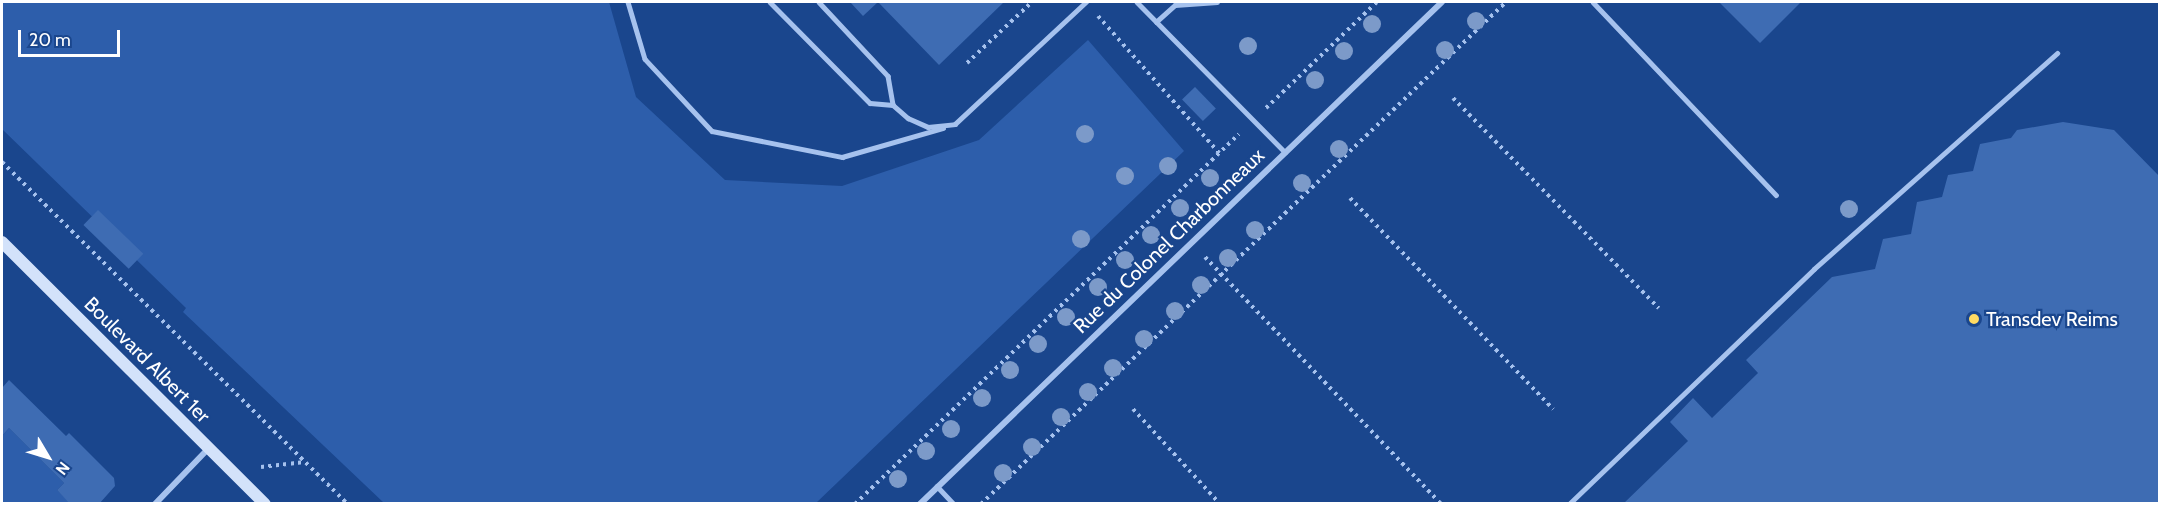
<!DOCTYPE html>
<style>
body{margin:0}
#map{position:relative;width:2161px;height:505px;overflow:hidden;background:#1a468d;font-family:Cabin,sans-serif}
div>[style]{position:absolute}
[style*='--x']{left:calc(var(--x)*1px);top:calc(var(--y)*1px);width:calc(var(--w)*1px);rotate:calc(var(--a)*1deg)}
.green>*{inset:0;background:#2d5eab}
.building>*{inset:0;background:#3e6cb3;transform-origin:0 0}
.path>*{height:4px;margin-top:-2px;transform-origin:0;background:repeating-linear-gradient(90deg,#a6c2ee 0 3px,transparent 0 7.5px)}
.service>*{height:4.5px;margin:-2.25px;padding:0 2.25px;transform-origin:2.25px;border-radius:2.25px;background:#a6c2ee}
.minor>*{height:6px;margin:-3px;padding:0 3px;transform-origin:3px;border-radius:3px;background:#a6c2ee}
.secondary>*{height:12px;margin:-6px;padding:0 6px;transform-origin:6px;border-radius:6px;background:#d3e2fa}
.trees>*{width:18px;height:18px;margin:-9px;border-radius:50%;background:#7c9ac9}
.dots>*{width:16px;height:16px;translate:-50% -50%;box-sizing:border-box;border:3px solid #1a468d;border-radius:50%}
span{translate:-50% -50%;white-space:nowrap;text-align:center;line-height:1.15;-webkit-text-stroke:4.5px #1a468d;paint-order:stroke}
.street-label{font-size:20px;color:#fff}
.poi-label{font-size:20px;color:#fff}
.left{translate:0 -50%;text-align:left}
.frame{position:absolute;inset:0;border:3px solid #fff;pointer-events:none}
.north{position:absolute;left:18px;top:427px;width:60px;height:60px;-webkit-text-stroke:4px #1a468d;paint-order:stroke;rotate:128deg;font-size:16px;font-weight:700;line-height:24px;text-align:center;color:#fff}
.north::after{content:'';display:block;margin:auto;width:21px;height:27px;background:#fff;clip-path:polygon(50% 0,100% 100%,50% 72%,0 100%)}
.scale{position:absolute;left:18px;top:30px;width:102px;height:27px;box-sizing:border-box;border:3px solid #fff;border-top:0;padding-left:8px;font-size:18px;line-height:21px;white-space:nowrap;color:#fff;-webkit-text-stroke:4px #1a468d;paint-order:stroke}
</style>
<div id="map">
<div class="green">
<div style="clip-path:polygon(2px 2px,609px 2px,636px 97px,725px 180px,842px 186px,979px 140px,1088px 40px,1184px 151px,816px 503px,384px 503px,183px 312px,186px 308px,2px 129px)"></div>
<div style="clip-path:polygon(9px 428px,64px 483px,57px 490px,70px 503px,2px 504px,2px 436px)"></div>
</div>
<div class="building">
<div style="clip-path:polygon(850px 2px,878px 2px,863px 16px)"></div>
<div style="clip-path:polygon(878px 2px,1004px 2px,939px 65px)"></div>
<div style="clip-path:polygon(1719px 2px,1801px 2px,1760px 43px)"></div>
<div style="left:1195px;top:87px;width:30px;height:18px;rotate:46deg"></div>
<div style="clip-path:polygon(2063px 122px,2114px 130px,2160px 177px,2160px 504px,1623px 504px,1688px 441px,1670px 422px,1693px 398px,1712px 418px,1758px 373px,1746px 360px,1832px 277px,1875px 269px,1883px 239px,1911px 234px,1917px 202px,1942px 197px,1948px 175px,1973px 171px,1980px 144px,2011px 138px,2017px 130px)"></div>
<div style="left:98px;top:210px;width:63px;height:21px;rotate:44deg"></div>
<div style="clip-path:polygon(9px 380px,66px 436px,69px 433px,114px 478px,115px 486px,99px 504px,70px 504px,57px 490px,64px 483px,9px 428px,2px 436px,2px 388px)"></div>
</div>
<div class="path">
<div style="--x:1098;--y:16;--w:183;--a:48.5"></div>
<div style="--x:967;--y:63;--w:89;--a:-43.2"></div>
<div style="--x:1453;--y:98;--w:294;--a:45.6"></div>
<div style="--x:1266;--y:108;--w:153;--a:-43.7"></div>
<div style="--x:2;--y:162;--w:486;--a:44.7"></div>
<div style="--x:1350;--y:198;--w:293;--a:46.1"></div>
<div style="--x:1205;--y:257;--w:342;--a:46.3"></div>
<div style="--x:1133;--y:409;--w:129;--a:47.5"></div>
<div style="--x:261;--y:467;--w:44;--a:-6.5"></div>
<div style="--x:855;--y:504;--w:533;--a:-43.94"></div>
<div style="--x:981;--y:504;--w:726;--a:-43.72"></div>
</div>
<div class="service">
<div style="--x:628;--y:2;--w:59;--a:73.4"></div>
<div style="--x:645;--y:59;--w:98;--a:47.1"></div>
<div style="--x:712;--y:131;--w:133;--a:11.3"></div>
<div style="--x:842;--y:157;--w:105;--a:-16"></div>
<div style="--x:770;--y:2;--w:142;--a:45.3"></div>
<div style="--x:870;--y:103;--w:23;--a:5"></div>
<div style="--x:893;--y:105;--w:20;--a:41"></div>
<div style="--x:908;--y:118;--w:22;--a:24"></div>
<div style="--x:928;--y:127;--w:27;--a:-6"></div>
<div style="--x:955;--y:124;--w:179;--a:-43"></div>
<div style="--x:819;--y:2;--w:101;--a:47"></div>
<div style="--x:888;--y:76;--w:29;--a:80"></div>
<div style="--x:1137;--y:2;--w:211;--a:45.4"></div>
<div style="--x:1593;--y:2;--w:266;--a:46.5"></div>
<div style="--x:1156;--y:22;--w:25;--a:-42"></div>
<div style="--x:1175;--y:5;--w:42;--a:-4.1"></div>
<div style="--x:937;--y:486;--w:25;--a:47"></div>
<div style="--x:1569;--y:504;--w:339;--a:-43.8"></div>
<div style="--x:1814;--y:269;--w:325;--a:-41.6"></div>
</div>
<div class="minor">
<div style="--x:155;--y:504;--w:76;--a:-46.1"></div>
<div style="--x:920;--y:504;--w:724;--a:-43.88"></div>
</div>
<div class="secondary">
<div style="--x:2;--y:242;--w:371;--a:44.9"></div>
</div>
<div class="trees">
<div style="left:1476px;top:21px"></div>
<div style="left:1372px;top:24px"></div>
<div style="left:1248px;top:46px"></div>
<div style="left:1445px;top:50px"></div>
<div style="left:1344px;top:51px"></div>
<div style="left:1315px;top:80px"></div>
<div style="left:1085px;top:134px"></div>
<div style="left:1339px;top:149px"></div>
<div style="left:1168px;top:166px"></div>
<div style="left:1125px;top:176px"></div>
<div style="left:1210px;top:178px"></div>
<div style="left:1302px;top:183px"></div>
<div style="left:1180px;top:208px"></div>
<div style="left:1849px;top:209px"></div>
<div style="left:1255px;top:230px"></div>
<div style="left:1151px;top:235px"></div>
<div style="left:1081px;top:239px"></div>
<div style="left:1228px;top:258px"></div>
<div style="left:1125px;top:260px"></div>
<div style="left:1201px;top:285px"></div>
<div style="left:1098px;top:287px"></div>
<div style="left:1175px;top:311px"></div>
<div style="left:1066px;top:317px"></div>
<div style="left:1144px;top:339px"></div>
<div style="left:1038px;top:344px"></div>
<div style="left:1113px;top:368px"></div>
<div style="left:1010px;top:370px"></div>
<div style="left:1088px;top:392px"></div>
<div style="left:982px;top:398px"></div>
<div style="left:1061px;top:417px"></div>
<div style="left:951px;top:429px"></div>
<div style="left:1032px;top:447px"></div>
<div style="left:926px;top:451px"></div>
<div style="left:1003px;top:473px"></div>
<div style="left:898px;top:479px"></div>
</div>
<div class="dots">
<div style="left:1974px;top:319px;background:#ffdb63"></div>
</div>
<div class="street-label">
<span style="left:1169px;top:241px;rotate:-44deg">Rue du Colonel Charbonneaux</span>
<span style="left:147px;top:360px;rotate:45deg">Boulevard Albert 1er</span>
</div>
<div class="poi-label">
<span class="left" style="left:1986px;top:319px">Transdev Reims</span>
</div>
<div class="frame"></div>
<div class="north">N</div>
<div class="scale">20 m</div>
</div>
